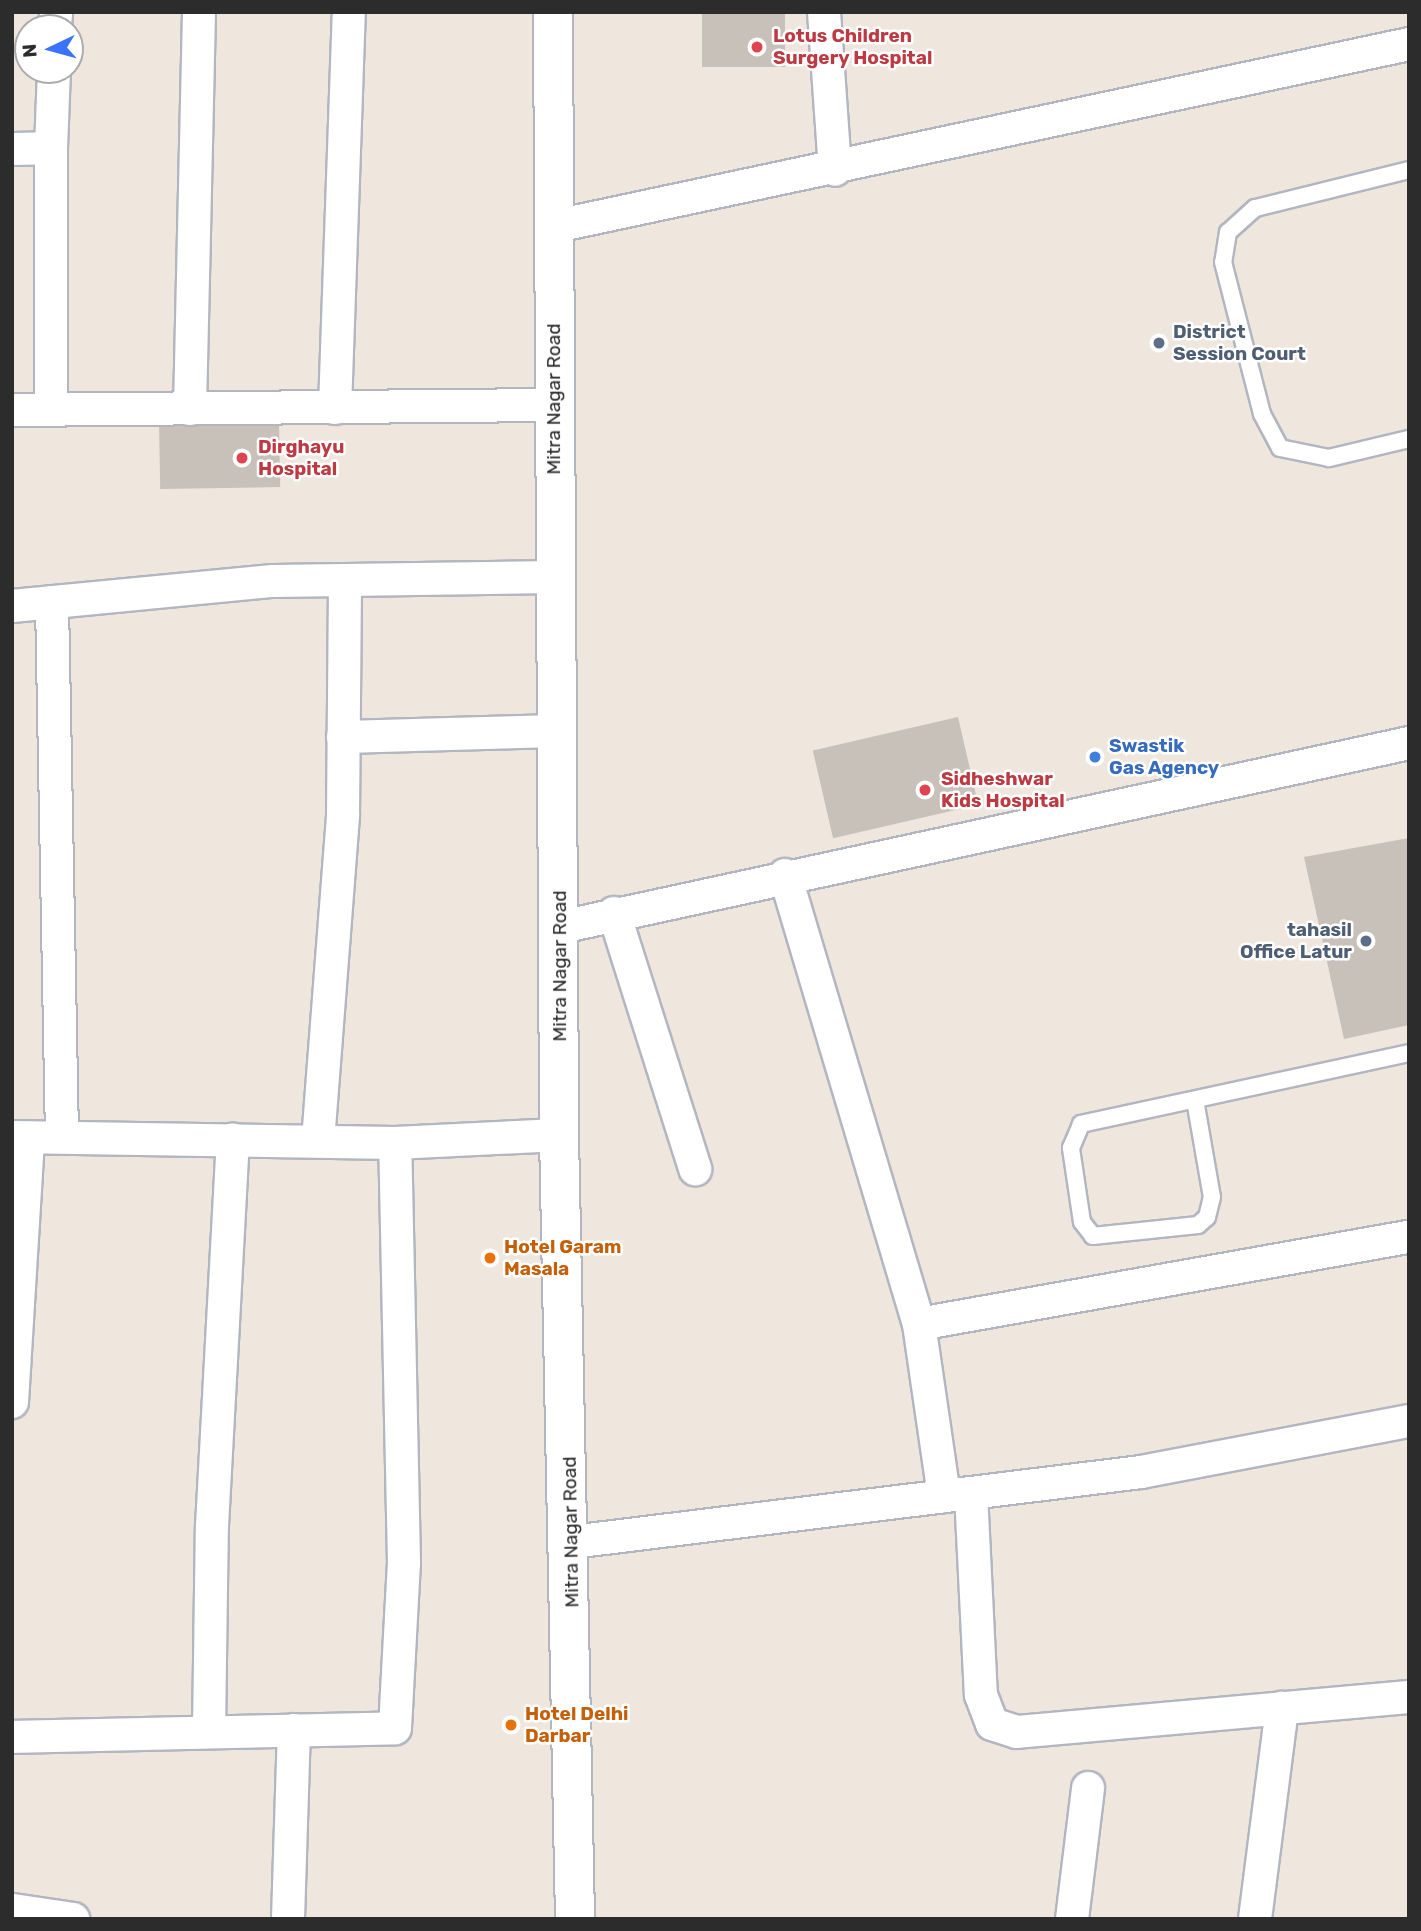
<!DOCTYPE html>
<style>
body{margin:0}
#map{position:relative;width:1421px;height:1931px;overflow:hidden;background:#efe6de;font-family:Rubik,sans-serif}
div>[style]{position:absolute}
[style*='--x']{left:calc(var(--x)*1px);top:calc(var(--y)*1px);width:calc(var(--w)*1px);rotate:calc(var(--a)*1deg)}
.building>*{inset:0;background:#c7c1b9;transform-origin:0 0}
.roads{filter:drop-shadow(2px 0 #b2b6c1) drop-shadow(-2px 0 #b2b6c1) drop-shadow(0 2px #b2b6c1) drop-shadow(0 -2px #b2b6c1)}
.service>*{height:16px;margin:-8px;padding:0 8px;transform-origin:8px;border-radius:8px;background:#fff}
.minor>*{height:32px;margin:-16px;padding:0 16px;transform-origin:16px;border-radius:16px;background:#fff}
.tertiary>*{height:38px;margin:-19px;padding:0 19px;transform-origin:19px;border-radius:19px;background:#fff}
.dots>*{width:19px;height:19px;translate:-50% -50%;box-sizing:border-box;border:4px solid #fff;border-radius:50%}
span{translate:-50% -50%;white-space:nowrap;text-align:center;line-height:1.15;-webkit-text-stroke:5px #fff;paint-order:stroke}
.health-label{font-size:19px;color:#be3a42;font-weight:700}
.left{translate:0 -50%;text-align:left}
.service-label{font-size:19px;color:#4e5e75;font-weight:700}
.right{translate:-100% -50%;text-align:right}
.street-label{font-size:19px;color:#2c2c2c}
.shop-label{font-size:19px;color:#366cbe;font-weight:700}
.food-label{font-size:19px;color:#c56008;font-weight:700}
.frame{position:absolute;inset:0;border:14px solid #2c2c2c;pointer-events:none}
.north{position:absolute;left:14px;top:14px;width:70px;height:70px;box-sizing:border-box;background:#fff;border:2px solid #ababab;border-radius:50%;rotate:265deg;font-size:19px;font-weight:700;line-height:28px;text-align:center;color:#2c2c2c}
.north::after{content:'';display:block;margin:auto;width:24px;height:32px;background:#3b73ff;clip-path:polygon(50% 0,100% 100%,50% 72%,0 100%)}
</style>
<div id="map">
<div class="building">
<div style="left:702px;top:12px;width:83px;height:55px"></div>
<div style="left:279px;top:419px;width:68px;height:120px;rotate:89deg"></div>
<div style="left:958px;top:717px;width:90px;height:149px;rotate:77deg"></div>
<div style="clip-path:polygon(1409px 838px,1409px 1025px,1344px 1039px,1304px 857px)"></div>
</div>
<div class="roads">
<div class="service">
<div style="--x:1409;--y:170;--w:159;--a:166.1"></div>
<div style="--x:1255;--y:208;--w:36;--a:138"></div>
<div style="--x:1228;--y:232;--w:30;--a:99"></div>
<div style="--x:1223;--y:262;--w:157;--a:75.6"></div>
<div style="--x:1262;--y:414;--w:38;--a:62"></div>
<div style="--x:1280;--y:448;--w:50;--a:11.5"></div>
<div style="--x:1329;--y:458;--w:82;--a:-13.4"></div>
<div style="--x:1195;--y:1100;--w:98;--a:80.1"></div>
<div style="--x:1212;--y:1197;--w:21;--a:104"></div>
<div style="--x:1207;--y:1217;--w:12;--a:138"></div>
<div style="--x:1198;--y:1225;--w:106;--a:174"></div>
<div style="--x:1093;--y:1236;--w:18;--a:-128"></div>
<div style="--x:1082;--y:1222;--w:75;--a:-98.5"></div>
<div style="--x:1071;--y:1148;--w:26;--a:-67"></div>
<div style="--x:1081;--y:1124;--w:336;--a:-12.2"></div>
</div>
<div class="minor">
<div style="--x:824;--y:12;--w:158;--a:86"></div>
<div style="--x:55;--y:28;--w:16;--a:-86"></div>
<div style="--x:51;--y:148;--w:78;--a:-87.8"></div>
<div style="--x:12;--y:149;--w:39;--a:-1"></div>
<div style="--x:51;--y:148;--w:262;--a:90"></div>
<div style="--x:556;--y:226;--w:872;--a:-12.04"></div>
<div style="--x:335;--y:408;--w:396;--a:-88"></div>
<div style="--x:190;--y:409;--w:397;--a:-88.7"></div>
<div style="--x:12;--y:410;--w:541;--a:-0.53"></div>
<div style="--x:52;--y:602;--w:535;--a:88.93"></div>
<div style="--x:12;--y:606;--w:262;--a:-5.5"></div>
<div style="--x:273;--y:581;--w:280;--a:-0.8"></div>
<div style="--x:343;--y:737;--w:214;--a:-1.6"></div>
<div style="--x:785;--y:875;--w:469;--a:73.4"></div>
<div style="--x:919;--y:1324;--w:174;--a:81.7"></div>
<div style="--x:614;--y:913;--w:269;--a:72.4"></div>
<div style="--x:561;--y:927;--w:868;--a:-12.24"></div>
<div style="--x:12;--y:1137;--w:383;--a:0.9"></div>
<div style="--x:395;--y:1143;--w:164;--a:-2.8"></div>
<div style="--x:318;--y:1141;--w:328;--a:-85.6"></div>
<div style="--x:343;--y:814;--w:234;--a:-89.5"></div>
<div style="--x:919;--y:1324;--w:498;--a:-10.1"></div>
<div style="--x:12;--y:1402;--w:265;--a:-86.5"></div>
<div style="--x:971;--y:1493;--w:202;--a:87.2"></div>
<div style="--x:981;--y:1695;--w:31;--a:69"></div>
<div style="--x:992;--y:1724;--w:26;--a:18"></div>
<div style="--x:1017;--y:1732;--w:394;--a:-5.1"></div>
<div style="--x:572;--y:1542;--w:573;--a:-7.01"></div>
<div style="--x:1141;--y:1472;--w:273;--a:-10.8"></div>
<div style="--x:209;--y:1732;--w:206;--a:-89.2"></div>
<div style="--x:212;--y:1526;--w:387;--a:-86.9"></div>
<div style="--x:12;--y:1737;--w:383;--a:-1.3"></div>
<div style="--x:395;--y:1728;--w:165;--a:-86.9"></div>
<div style="--x:404;--y:1563;--w:420;--a:-91.2"></div>
<div style="--x:12;--y:1910;--w:62;--a:8.4"></div>
<div style="--x:288;--y:1919;--w:189;--a:-88.2"></div>
<div style="--x:1072;--y:1919;--w:132;--a:-83"></div>
<div style="--x:1255;--y:1919;--w:213;--a:-82.7"></div>
</div>
<div class="tertiary">
<div style="--x:553;--y:12;--w:1123;--a:89.69"></div>
<div style="--x:559;--y:1135;--w:784;--a:88.83"></div>
</div>
</div>
<div class="dots">
<div style="left:757px;top:47px;background:#e0444e"></div>
<div style="left:1159px;top:343px;background:#5c6f8a"></div>
<div style="left:242px;top:458px;background:#e0444e"></div>
<div style="left:1095px;top:757px;background:#3f7fe0"></div>
<div style="left:925px;top:790px;background:#e0444e"></div>
<div style="left:1366px;top:941px;background:#5c6f8a"></div>
<div style="left:490px;top:1258px;background:#e8710a"></div>
<div style="left:511px;top:1725px;background:#e8710a"></div>
</div>
<div class="health-label">
<span class="left" style="left:773px;top:47px">Lotus Children<br>Surgery Hospital</span>
<span class="left" style="left:258px;top:458px">Dirghayu<br>Hospital</span>
<span class="left" style="left:941px;top:790px">Sidheshwar<br>Kids Hospital</span>
</div>
<div class="service-label">
<span class="left" style="left:1173px;top:343px">District<br>Session Court</span>
<span class="right" style="left:1352px;top:941px">tahasil<br>Office Latur</span>
</div>
<div class="street-label">
<span style="left:554px;top:399px;rotate:-90deg">Mitra Nagar Road</span>
<span style="left:560px;top:966px;rotate:-90deg">Mitra Nagar Road</span>
<span style="left:571px;top:1532px;rotate:-91deg">Mitra Nagar Road</span>
</div>
<div class="shop-label">
<span class="left" style="left:1109px;top:757px">Swastik<br>Gas Agency</span>
</div>
<div class="food-label">
<span class="left" style="left:504px;top:1258px">Hotel Garam<br>Masala</span>
<span class="left" style="left:525px;top:1725px">Hotel Delhi<br>Darbar</span>
</div>
<div class="frame"></div>
<div class="north">N</div>
</div>
